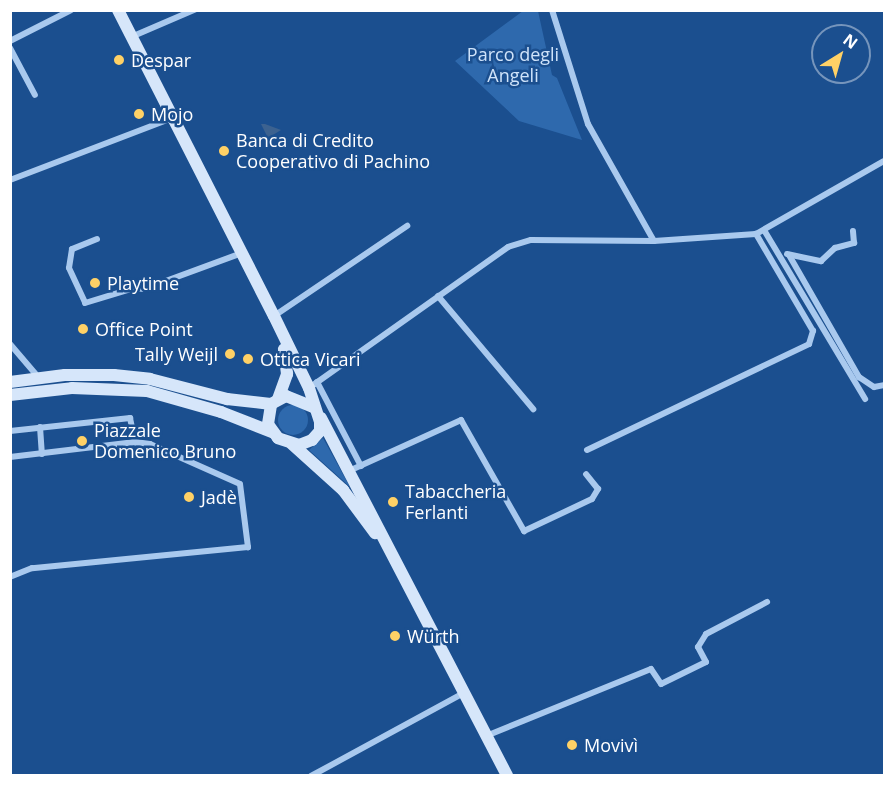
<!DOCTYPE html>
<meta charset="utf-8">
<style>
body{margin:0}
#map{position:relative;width:895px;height:786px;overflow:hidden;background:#1b4f8f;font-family:"Open Sans",sans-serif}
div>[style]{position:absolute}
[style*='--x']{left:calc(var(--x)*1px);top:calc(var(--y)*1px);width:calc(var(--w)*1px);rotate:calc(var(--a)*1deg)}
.green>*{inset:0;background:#2e69ad}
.round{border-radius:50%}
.water>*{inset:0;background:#3c6290}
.street>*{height:6px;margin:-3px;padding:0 3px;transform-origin:3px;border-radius:3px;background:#a9c9ee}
.secondary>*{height:12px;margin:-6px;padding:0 6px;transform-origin:6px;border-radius:6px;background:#d6e6fa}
.dots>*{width:16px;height:16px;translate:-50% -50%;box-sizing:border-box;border:3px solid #1b4f8f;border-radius:50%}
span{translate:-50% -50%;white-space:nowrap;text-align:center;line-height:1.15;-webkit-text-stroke:5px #1b4f8f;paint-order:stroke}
.park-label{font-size:18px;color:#cfe3fa}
.poi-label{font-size:18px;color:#fff}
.left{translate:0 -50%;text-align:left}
.right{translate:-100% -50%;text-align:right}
.frame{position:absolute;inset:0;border:12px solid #fff;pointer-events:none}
.north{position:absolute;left:811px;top:24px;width:60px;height:60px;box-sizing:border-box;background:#1b4f8f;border:2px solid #7695bc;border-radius:50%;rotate:37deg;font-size:16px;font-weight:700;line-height:24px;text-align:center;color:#fff}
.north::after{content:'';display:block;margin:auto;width:21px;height:27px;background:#ffd166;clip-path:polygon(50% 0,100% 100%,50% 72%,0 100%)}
</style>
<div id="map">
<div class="green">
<div style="clip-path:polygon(523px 11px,538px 11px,552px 75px,557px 78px,582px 140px,519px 121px,455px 61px)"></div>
<div class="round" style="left:278px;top:405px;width:30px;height:30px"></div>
<div style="clip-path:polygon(323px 438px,350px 487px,309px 450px)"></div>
</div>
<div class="water">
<div style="clip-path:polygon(261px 124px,265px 124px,281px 130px,268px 138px)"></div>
</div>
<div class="street">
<div style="--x:552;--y:10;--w:120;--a:72.5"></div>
<div style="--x:588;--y:124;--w:134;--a:60.6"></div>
<div style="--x:131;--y:37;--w:69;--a:-23.2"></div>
<div style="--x:10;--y:41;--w:68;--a:-26.9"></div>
<div style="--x:10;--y:48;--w:53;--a:62"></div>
<div style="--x:10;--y:180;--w:173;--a:-20.9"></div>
<div style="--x:764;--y:230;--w:197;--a:59.1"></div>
<div style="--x:97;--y:239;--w:27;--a:158"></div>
<div style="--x:72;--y:249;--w:19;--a:99"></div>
<div style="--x:69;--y:268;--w:38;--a:65"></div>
<div style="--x:85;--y:303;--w:51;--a:-17"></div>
<div style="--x:134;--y:288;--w:10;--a:6"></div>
<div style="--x:144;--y:289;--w:104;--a:-20.2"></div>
<div style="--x:787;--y:254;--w:35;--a:12"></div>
<div style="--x:821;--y:261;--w:19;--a:-43"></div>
<div style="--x:835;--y:248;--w:20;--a:-15"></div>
<div style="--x:854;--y:243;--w:12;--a:-95"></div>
<div style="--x:789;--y:255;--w:141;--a:60.2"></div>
<div style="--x:859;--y:377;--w:18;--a:34"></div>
<div style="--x:874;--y:387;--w:10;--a:-11"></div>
<div style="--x:438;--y:296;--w:148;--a:49.9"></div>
<div style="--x:274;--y:316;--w:161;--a:-34.1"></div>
<div style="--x:10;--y:344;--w:45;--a:49.5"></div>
<div style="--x:317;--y:382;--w:95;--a:62.4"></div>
<div style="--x:309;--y:388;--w:244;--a:-35.3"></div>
<div style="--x:508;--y:247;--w:24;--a:-17"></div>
<div style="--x:531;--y:240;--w:123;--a:0.5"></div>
<div style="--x:654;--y:241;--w:102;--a:-3.9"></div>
<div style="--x:756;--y:234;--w:147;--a:-29.7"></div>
<div style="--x:40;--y:427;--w:27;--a:86"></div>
<div style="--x:10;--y:431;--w:121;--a:-6.2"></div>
<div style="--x:130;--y:418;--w:25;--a:78"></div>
<div style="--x:587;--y:450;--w:246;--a:-25.5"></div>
<div style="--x:809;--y:344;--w:14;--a:-73"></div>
<div style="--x:813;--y:331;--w:113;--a:-120.4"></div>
<div style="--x:10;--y:457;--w:126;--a:-6.8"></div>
<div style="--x:135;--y:442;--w:15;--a:8"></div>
<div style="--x:150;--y:444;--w:98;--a:24"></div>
<div style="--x:240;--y:484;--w:64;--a:82.8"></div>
<div style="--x:248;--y:547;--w:217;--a:174.4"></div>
<div style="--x:32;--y:568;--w:24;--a:158"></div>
<div style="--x:351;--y:470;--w:121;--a:-24.4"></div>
<div style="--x:461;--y:420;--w:128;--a:60.4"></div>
<div style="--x:524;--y:531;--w:75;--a:-25.2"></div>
<div style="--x:592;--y:499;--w:12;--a:-59"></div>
<div style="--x:598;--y:489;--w:19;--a:-129"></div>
<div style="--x:486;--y:736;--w:178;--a:-22.1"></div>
<div style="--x:651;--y:669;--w:18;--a:56"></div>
<div style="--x:661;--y:684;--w:50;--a:-26.1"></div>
<div style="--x:706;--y:662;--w:17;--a:-118"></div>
<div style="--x:698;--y:647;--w:15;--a:-58"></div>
<div style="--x:706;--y:634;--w:69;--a:-27.7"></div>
<div style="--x:311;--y:776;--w:174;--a:-28.5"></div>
</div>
<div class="secondary">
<div style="--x:118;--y:10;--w:343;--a:63"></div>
<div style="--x:274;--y:316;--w:80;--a:64.1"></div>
<div style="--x:309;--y:388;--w:36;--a:72"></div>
<div style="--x:320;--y:422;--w:9;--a:90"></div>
<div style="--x:320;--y:431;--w:12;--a:132"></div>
<div style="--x:312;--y:440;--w:14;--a:159"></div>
<div style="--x:299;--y:445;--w:22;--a:-162"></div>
<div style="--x:278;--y:438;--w:17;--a:-126"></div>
<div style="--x:268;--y:424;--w:20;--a:-81"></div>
<div style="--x:271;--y:404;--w:17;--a:-28"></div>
<div style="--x:286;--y:396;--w:31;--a:22"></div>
<div style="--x:10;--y:382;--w:55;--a:-7.3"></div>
<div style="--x:65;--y:375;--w:49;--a:0"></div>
<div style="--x:114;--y:375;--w:36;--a:6"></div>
<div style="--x:150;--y:379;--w:80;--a:14.6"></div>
<div style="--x:227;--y:399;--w:44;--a:6.5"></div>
<div style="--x:10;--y:395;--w:62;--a:-6.4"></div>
<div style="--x:72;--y:388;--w:75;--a:2.3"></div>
<div style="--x:147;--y:391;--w:77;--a:15.8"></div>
<div style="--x:221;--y:412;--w:55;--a:21.4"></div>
<div style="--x:278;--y:399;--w:27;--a:-70"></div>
<div style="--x:287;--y:374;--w:25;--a:-97"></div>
<div style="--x:321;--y:418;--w:403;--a:62.5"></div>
<div style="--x:292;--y:444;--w:69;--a:42"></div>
<div style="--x:343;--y:490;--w:54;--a:53.3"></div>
</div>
<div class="dots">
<div style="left:119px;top:60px;background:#ffd166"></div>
<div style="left:139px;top:114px;background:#ffd166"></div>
<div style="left:224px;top:151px;background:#ffd166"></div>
<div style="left:95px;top:283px;background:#ffd166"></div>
<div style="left:83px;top:329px;background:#ffd166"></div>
<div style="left:230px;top:354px;background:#ffd166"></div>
<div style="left:248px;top:359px;background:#ffd166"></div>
<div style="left:82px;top:441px;background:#ffd166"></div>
<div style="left:189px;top:497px;background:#ffd166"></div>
<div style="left:393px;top:502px;background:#ffd166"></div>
<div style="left:395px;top:636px;background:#ffd166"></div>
<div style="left:572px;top:745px;background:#ffd166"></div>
</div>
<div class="park-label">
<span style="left:513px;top:65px">Parco degli<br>Angeli</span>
</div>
<div class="poi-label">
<span class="left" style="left:131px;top:60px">Despar</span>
<span class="left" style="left:151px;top:114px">Mojo</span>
<span class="left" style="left:236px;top:151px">Banca di Credito<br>Cooperativo di Pachino</span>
<span class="left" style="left:107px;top:283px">Playtime</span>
<span class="left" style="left:95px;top:329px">Office Point</span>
<span class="right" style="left:218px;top:354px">Tally Weijl</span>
<span class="left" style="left:260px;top:359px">Ottica Vicari</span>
<span class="left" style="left:94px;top:441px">Piazzale<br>Domenico Bruno</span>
<span class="left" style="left:405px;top:502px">Tabaccheria<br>Ferlanti</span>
<span class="left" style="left:201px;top:497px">Jadè</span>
<span class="left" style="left:407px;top:636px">Würth</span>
<span class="left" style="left:584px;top:745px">Movivì</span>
</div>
<div class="frame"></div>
<div class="north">N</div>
</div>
